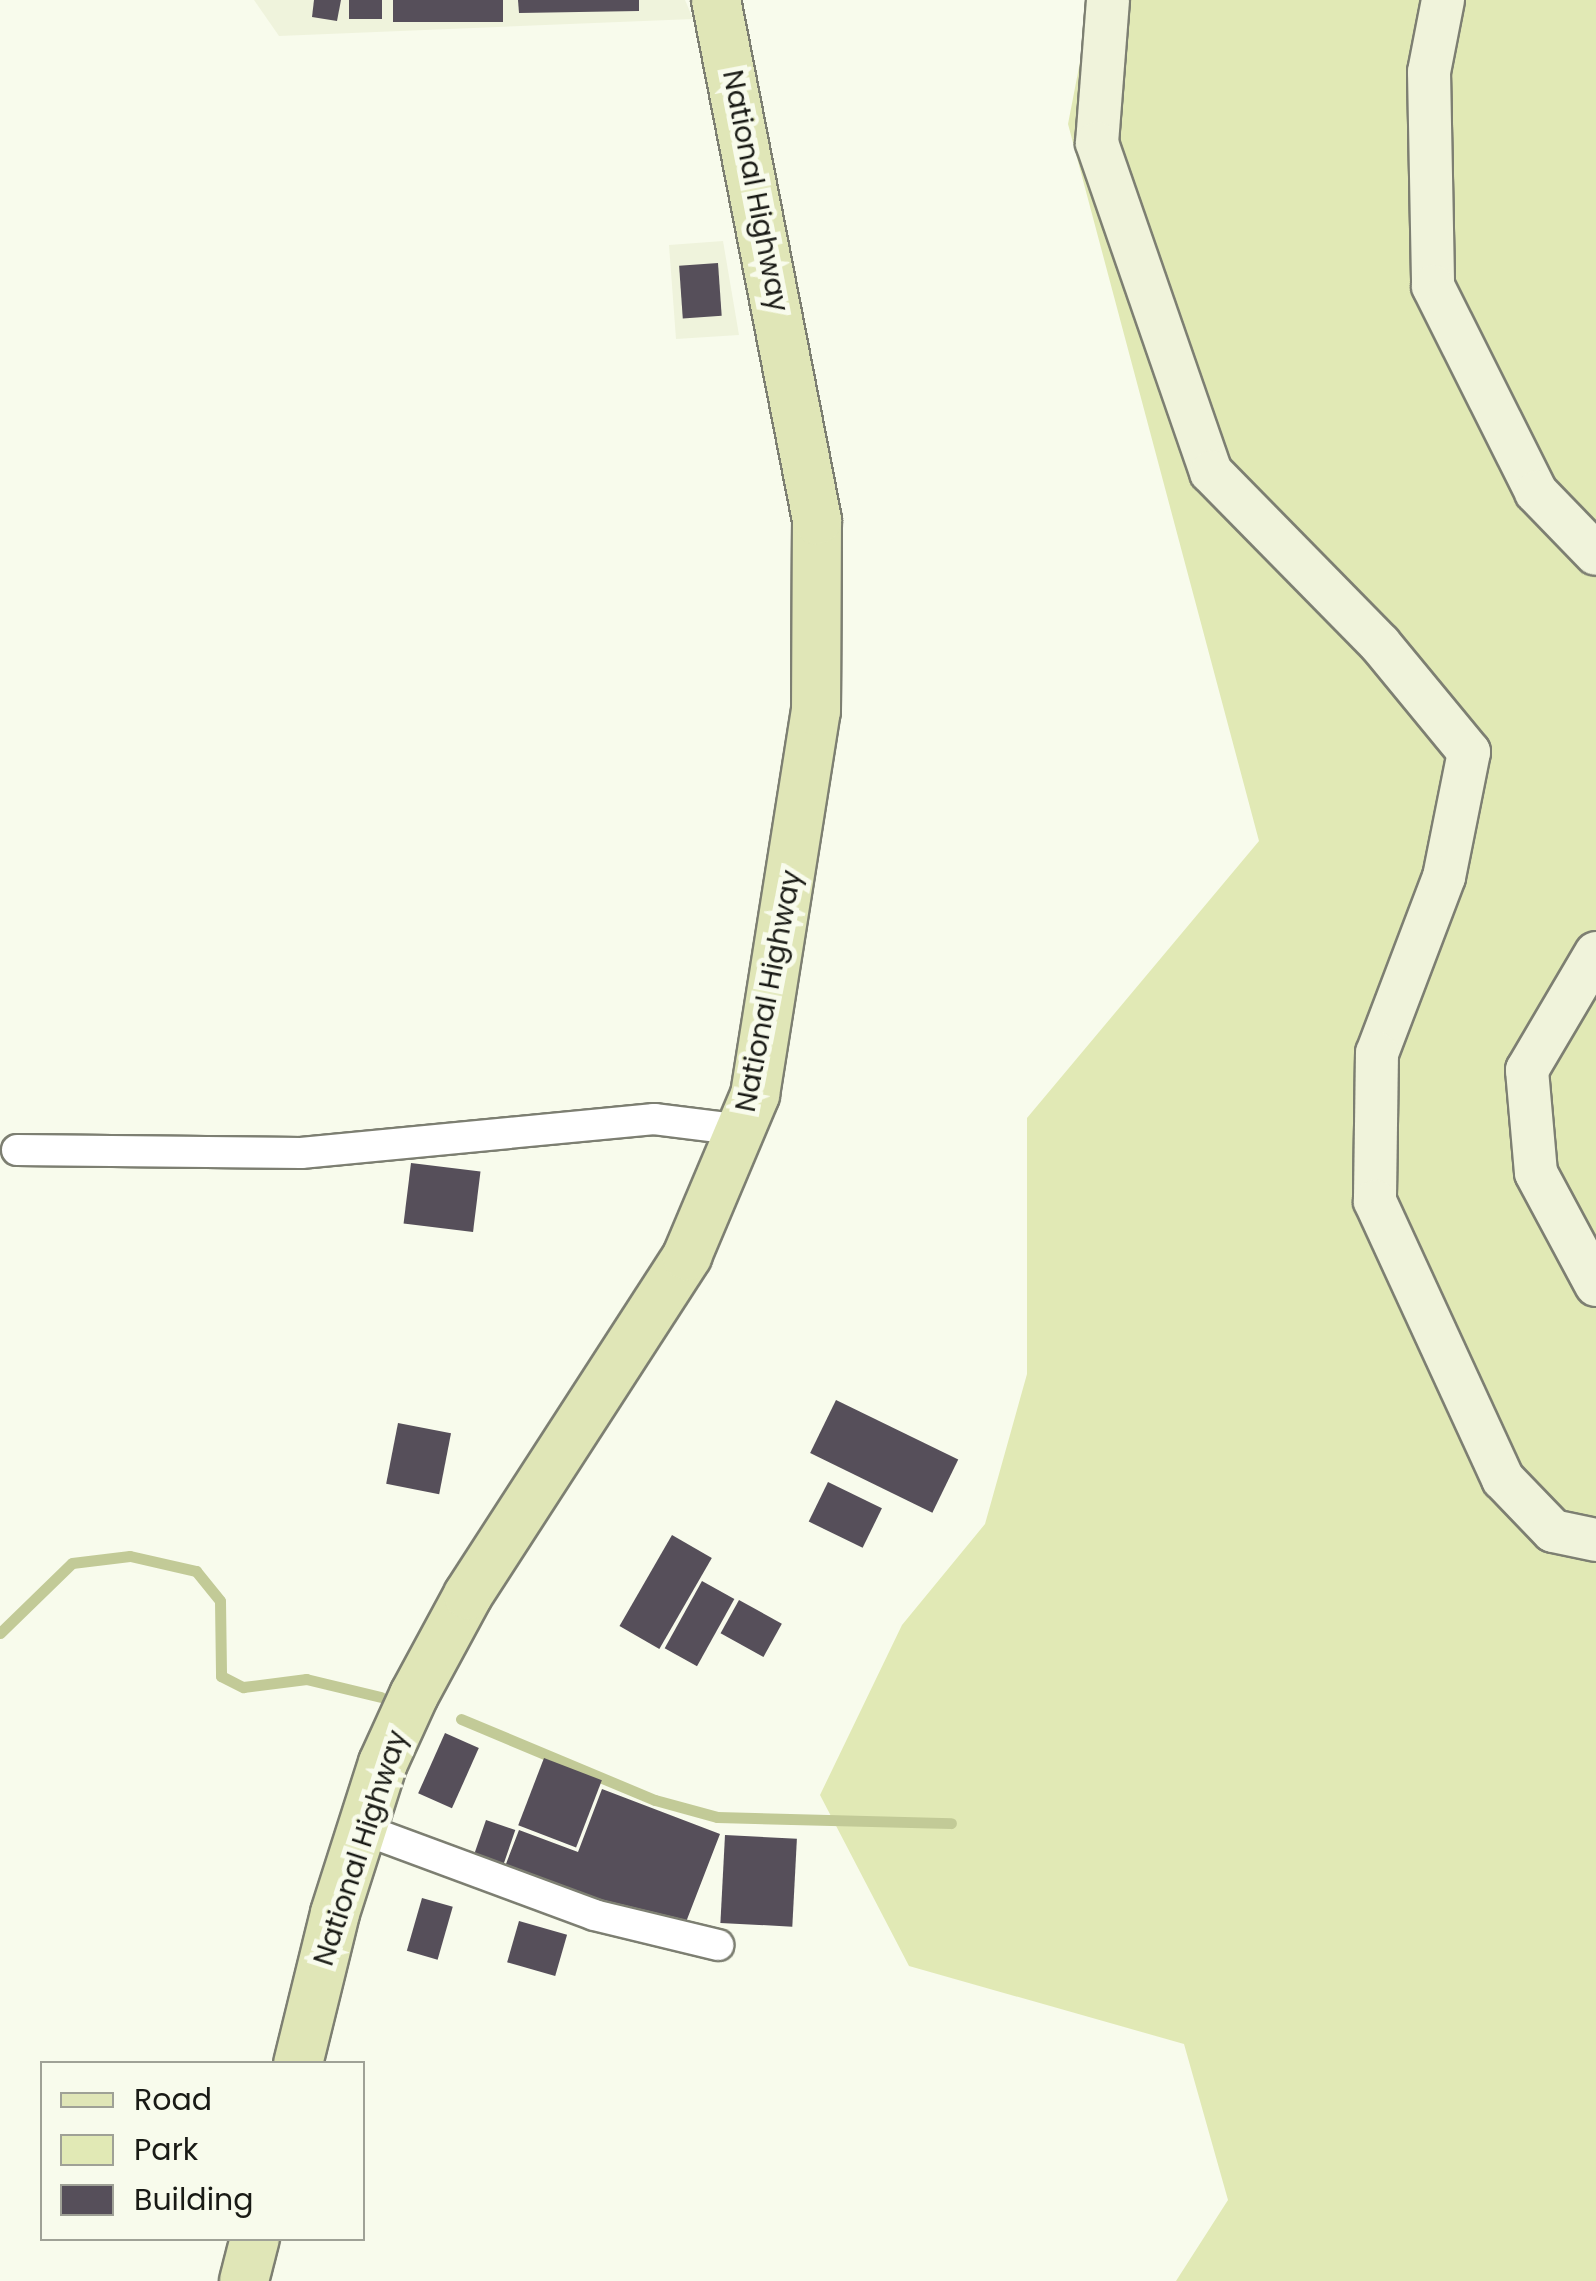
<!DOCTYPE html>
<style>
body{margin:0}
#map{position:relative;width:1596px;height:2281px;overflow:hidden;background:#f8fbec;font-family:Poppins,sans-serif}
div>[style]{position:absolute}
[style*='--x']{left:calc(var(--x)*1px);top:calc(var(--y)*1px);width:calc(var(--w)*1px);rotate:calc(var(--a)*1deg)}
.built>*{inset:0;background:#eff3dc}
.green>*{inset:0;background:#e1e9b5}
.stream>*{height:11px;margin:-5.5px;padding:0 5.5px;transform-origin:5.5px;border-radius:5.5px;background:#c2ca97}
.building>*{inset:0;background:#564f5a;transform-origin:0 0}
.roads{filter:drop-shadow(2px 0 #7d7f72) drop-shadow(-2px 0 #7d7f72) drop-shadow(0 2px #7d7f72) drop-shadow(0 -2px #7d7f72)}
.street>*{height:30px;margin:-15px;padding:0 15px;transform-origin:15px;border-radius:15px;background:#fff}
.secondary>*{height:42px;margin:-21px;padding:0 21px;transform-origin:21px;border-radius:21px;background:#f0f3db}
.primary>*{height:48px;margin:-24px;padding:0 24px;transform-origin:24px;border-radius:24px;background:#e0e6b7}
span{translate:-50% -50%;white-space:nowrap;text-align:center;line-height:1.15;-webkit-text-stroke:10px #f8fbec;paint-order:stroke}
.street-label{font-size:28px;color:#191a15}
.legend{position:absolute;left:40px;top:2061px;width:325px;height:180px;box-sizing:border-box;background:#f8fbec;border:2px solid #9fa196;margin:0;padding:12px 18px;list-style:none;font-size:30px;color:#191a15}
.legend li{display:flex;align-items:center;gap:20px;height:50px}
.legend b{width:50px;border:2px solid #9fa196}
</style>
<div id="map">
<div class="built">
<div style="clip-path:polygon(254px 0,685px 0,693px 19px,279px 36px)"></div>
<div style="clip-path:polygon(723px 241px,739px 335px,676px 339px,669px 245px)"></div>
</div>
<div class="green">
<div style="clip-path:polygon(1092px 0,1596px 0,1596px 2281px,1176px 2281px,1228px 2200px,1184px 2044px,909px 1966px,820px 1795px,902px 1625px,985px 1524px,1027px 1374px,1027px 1118px,1259px 841px,1068px 124px)"></div>
</div>
<div class="stream">
<div style="--x:0;--y:1633;--w:100;--a:-44.2"></div>
<div style="--x:72;--y:1563;--w:58;--a:-6.9"></div>
<div style="--x:130;--y:1556;--w:68;--a:12.8"></div>
<div style="--x:196;--y:1571;--w:38;--a:51"></div>
<div style="--x:220;--y:1601;--w:75;--a:89.2"></div>
<div style="--x:221;--y:1676;--w:25;--a:27"></div>
<div style="--x:243;--y:1687;--w:64;--a:-7.2"></div>
<div style="--x:306;--y:1679;--w:77;--a:13.5"></div>
<div style="--x:461;--y:1719;--w:210;--a:22.7"></div>
<div style="--x:655;--y:1800;--w:64;--a:15.3"></div>
<div style="--x:717;--y:1817;--w:234;--a:1.5"></div>
</div>
<div class="building">
<div style="clip-path:polygon(314px 0,341px 0,337px 21px,312px 17px)"></div>
<div style="left:349px;top:0;width:33px;height:19px"></div>
<div style="left:393px;top:0;width:110px;height:22px"></div>
<div style="clip-path:polygon(518px 0,639px 0,639px 11px,519px 13px)"></div>
<div style="left:718px;top:263px;width:53px;height:39px;rotate:86deg"></div>
<div style="left:411px;top:1163px;width:70px;height:61px;rotate:7deg"></div>
<div style="left:836px;top:1400px;width:136px;height:59px;rotate:26deg"></div>
<div style="left:398px;top:1423px;width:54px;height:62px;rotate:11deg"></div>
<div style="left:828px;top:1482px;width:60px;height:44px;rotate:26deg"></div>
<div style="left:672px;top:1535px;width:46px;height:105px;rotate:30deg"></div>
<div style="left:702px;top:1581px;width:37px;height:77px;rotate:29deg"></div>
<div style="left:739px;top:1600px;width:49px;height:38px;rotate:29deg"></div>
<div style="left:445px;top:1733px;width:37px;height:66px;rotate:24deg"></div>
<div style="left:544px;top:1758px;width:62px;height:72px;rotate:21deg"></div>
<div style="clip-path:polygon(602px 1789px,720px 1834px,681px 1935px,504px 1869px,519px 1830px,578px 1852px)"></div>
<div style="left:486px;top:1820px;width:31px;height:40px;rotate:19deg"></div>
<div style="left:725px;top:1835px;width:72px;height:88px;rotate:3deg"></div>
<div style="left:422px;top:1898px;width:32px;height:55px;rotate:16deg"></div>
<div style="left:519px;top:1921px;width:50px;height:43px;rotate:16deg"></div>
</div>
<div class="roads">
<div class="street">
<div style="--x:17;--y:1150;--w:284;--a:0.6"></div>
<div style="--x:301;--y:1153;--w:355;--a:-5.5"></div>
<div style="--x:654;--y:1119;--w:89;--a:7.1"></div>
<div style="--x:362;--y:1829;--w:247;--a:20.3"></div>
<div style="--x:594;--y:1915;--w:128;--a:13.6"></div>
</div>
<div class="secondary">
<div style="--x:1108;--y:0;--w:143;--a:94.4"></div>
<div style="--x:1097;--y:143;--w:348;--a:70.9"></div>
<div style="--x:1211;--y:472;--w:241;--a:45.5"></div>
<div style="--x:1380;--y:644;--w:140;--a:50.5"></div>
<div style="--x:1469;--y:752;--w:127;--a:101.3"></div>
<div style="--x:1444;--y:877;--w:188;--a:110.8"></div>
<div style="--x:1377;--y:1053;--w:148;--a:90.8"></div>
<div style="--x:1375;--y:1201;--w:306;--a:65.3"></div>
<div style="--x:1503;--y:1479;--w:72;--a:46.1"></div>
<div style="--x:1553;--y:1531;--w:44;--a:11.8"></div>
<div style="--x:1443;--y:0;--w:73;--a:101"></div>
<div style="--x:1429;--y:72;--w:214;--a:88.9"></div>
<div style="--x:1433;--y:286;--w:230;--a:63.4"></div>
<div style="--x:1536;--y:492;--w:86;--a:45.9"></div>
<div style="--x:1596;--y:953;--w:136;--a:120.5"></div>
<div style="--x:1527;--y:1070;--w:103;--a:85"></div>
<div style="--x:1536;--y:1173;--w:127;--a:61.8"></div>
</div>
<div class="primary">
<div style="--x:298;--y:2064;--w:155;--a:-76.2"></div>
<div style="--x:335;--y:1913;--w:157;--a:-72.3"></div>
<div style="--x:383;--y:1763;--w:75;--a:-65.5"></div>
<div style="--x:414;--y:1695;--w:114;--a:-61.6"></div>
<div style="--x:468;--y:1595;--w:404;--a:-57.1"></div>
<div style="--x:687;--y:1256;--w:175;--a:-67.1"></div>
<div style="--x:755;--y:1095;--w:389;--a:-81"></div>
<div style="--x:816;--y:711;--w:191;--a:-89.7"></div>
<div style="--x:817;--y:520;--w:530;--a:-100.99"></div>
<div style="--x:244;--y:2281;--w:44;--a:-75.7"></div>
</div>
</div>
<div class="street-label">
<span style="left:755px;top:191px;rotate:79deg">National Highway</span>
<span style="left:769px;top:991px;rotate:-79deg">National Highway</span>
<span style="left:361px;top:1848px;rotate:-72deg">National Highway</span>
</div>
<ul class="legend">
<li><b style="height:12px;background:#e0e6b7"></b>Road</li>
<li><b style="height:28px;background:#e1e9b5"></b>Park</li>
<li><b style="height:28px;background:#564f5a"></b>Building</li>
</ul>
</div>
